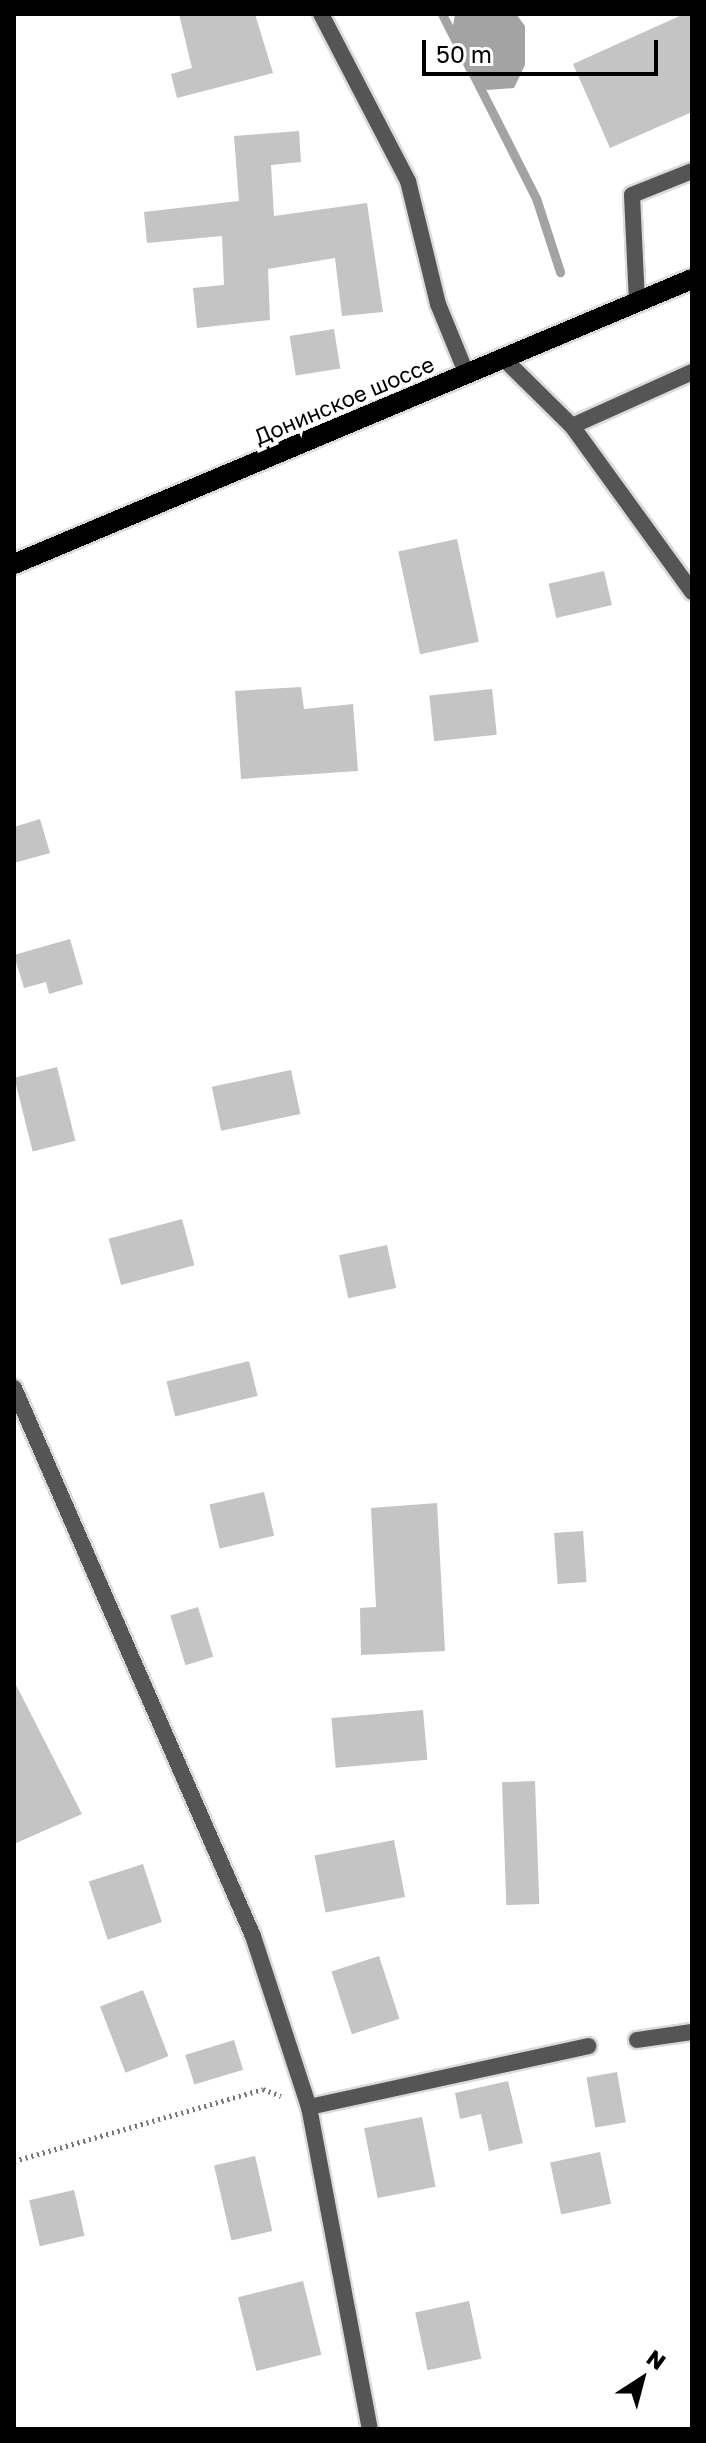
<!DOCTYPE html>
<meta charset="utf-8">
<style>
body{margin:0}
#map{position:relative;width:706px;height:2443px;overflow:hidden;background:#fff;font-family:"Golos Text",sans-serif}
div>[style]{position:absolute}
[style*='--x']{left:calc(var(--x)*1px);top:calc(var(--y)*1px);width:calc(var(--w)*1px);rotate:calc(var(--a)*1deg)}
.water>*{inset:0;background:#a3a3a3}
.stream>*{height:9px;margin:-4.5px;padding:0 4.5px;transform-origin:4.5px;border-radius:4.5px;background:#a3a3a3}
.building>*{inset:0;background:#c4c4c4;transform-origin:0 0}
.path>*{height:5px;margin-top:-2.5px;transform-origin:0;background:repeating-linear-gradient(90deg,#777 0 2px,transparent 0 6px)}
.roads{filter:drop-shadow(2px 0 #dbdbdb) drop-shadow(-2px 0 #dbdbdb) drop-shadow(0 2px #dbdbdb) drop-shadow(0 -2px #dbdbdb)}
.service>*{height:16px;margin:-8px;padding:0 8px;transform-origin:8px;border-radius:8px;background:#555}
.minor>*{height:16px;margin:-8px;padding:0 8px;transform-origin:8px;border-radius:8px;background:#555}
.primary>*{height:20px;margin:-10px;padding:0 10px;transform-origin:10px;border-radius:10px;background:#000}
span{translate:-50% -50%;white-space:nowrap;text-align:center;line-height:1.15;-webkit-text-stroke:8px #fff;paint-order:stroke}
.street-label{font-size:22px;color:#000}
.frame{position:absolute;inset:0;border:16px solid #000;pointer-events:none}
.north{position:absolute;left:602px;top:2339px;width:80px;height:80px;-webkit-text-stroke:6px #fff;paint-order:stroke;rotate:36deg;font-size:22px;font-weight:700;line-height:32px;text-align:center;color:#000}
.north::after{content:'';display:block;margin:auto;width:28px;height:36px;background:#000;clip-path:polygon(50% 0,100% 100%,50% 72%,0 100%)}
.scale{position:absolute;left:422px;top:40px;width:236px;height:36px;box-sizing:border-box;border:4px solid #000;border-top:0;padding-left:10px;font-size:24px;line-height:28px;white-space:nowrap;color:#000;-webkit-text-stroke:6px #fff;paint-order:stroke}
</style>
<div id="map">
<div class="water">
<div style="clip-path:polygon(455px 14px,516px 14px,525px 26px,525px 65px,514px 88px,487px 90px,466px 71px,451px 37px)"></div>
</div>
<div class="stream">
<div style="--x:442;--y:14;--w:33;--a:63"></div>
<div style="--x:471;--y:70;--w:144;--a:63.1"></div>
<div style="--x:536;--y:198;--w:78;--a:72"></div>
</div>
<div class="building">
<div style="clip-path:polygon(179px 14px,255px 14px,273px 73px,177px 98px,171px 74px,192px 68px)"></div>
<div style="clip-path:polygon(684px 14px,692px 14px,692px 112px,610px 148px,573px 64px)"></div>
<div style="clip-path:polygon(299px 131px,301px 162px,271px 165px,274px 216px,367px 203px,383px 312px,342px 316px,335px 258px,268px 269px,270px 320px,197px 328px,193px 288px,224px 285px,222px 236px,147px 243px,144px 212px,239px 201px,234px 136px)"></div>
<div style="left:334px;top:329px;width:40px;height:45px;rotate:81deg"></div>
<div style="left:457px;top:539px;width:105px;height:60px;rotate:78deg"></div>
<div style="left:604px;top:571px;width:35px;height:57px;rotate:77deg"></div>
<div style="clip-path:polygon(301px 687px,304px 709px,353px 704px,358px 771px,241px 779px,235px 691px)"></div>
<div style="left:492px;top:689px;width:46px;height:63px;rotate:84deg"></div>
<div style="clip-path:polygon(40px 819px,50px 853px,14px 863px,14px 827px)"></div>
<div style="clip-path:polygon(70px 939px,83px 984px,49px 994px,46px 982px,24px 988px,14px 955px)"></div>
<div style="left:57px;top:1067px;width:76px;height:44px;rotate:76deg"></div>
<div style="left:291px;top:1070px;width:45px;height:81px;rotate:78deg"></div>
<div style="left:182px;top:1219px;width:48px;height:76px;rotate:75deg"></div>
<div style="left:387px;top:1245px;width:44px;height:49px;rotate:78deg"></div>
<div style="left:249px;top:1361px;width:36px;height:85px;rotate:76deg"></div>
<div style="left:264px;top:1492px;width:45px;height:56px;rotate:77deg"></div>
<div style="clip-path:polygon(437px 1503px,445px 1651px,361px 1655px,360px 1608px,376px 1607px,371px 1508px)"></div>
<div style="left:583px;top:1531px;width:51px;height:29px;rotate:86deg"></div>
<div style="left:198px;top:1607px;width:52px;height:29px;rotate:73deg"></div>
<div style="clip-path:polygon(14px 1681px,82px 1814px,14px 1844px)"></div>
<div style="left:423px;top:1710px;width:50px;height:92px;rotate:85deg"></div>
<div style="left:535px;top:1781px;width:123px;height:33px;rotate:88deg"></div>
<div style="left:394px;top:1840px;width:58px;height:81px;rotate:79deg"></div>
<div style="left:143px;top:1864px;width:61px;height:57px;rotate:72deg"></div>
<div style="left:379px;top:1956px;width:66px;height:50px;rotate:72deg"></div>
<div style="left:143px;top:1990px;width:71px;height:46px;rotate:69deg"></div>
<div style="left:234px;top:2040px;width:31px;height:51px;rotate:73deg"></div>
<div style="left:617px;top:2072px;width:51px;height:31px;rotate:80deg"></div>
<div style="clip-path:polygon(508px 2081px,523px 2143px,489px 2151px,481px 2114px,460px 2119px,455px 2093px)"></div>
<div style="left:422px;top:2117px;width:71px;height:59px;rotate:79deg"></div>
<div style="left:600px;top:2152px;width:53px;height:51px;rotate:78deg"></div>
<div style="left:255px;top:2156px;width:77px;height:42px;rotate:77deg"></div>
<div style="left:74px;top:2190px;width:47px;height:46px;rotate:77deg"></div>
<div style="left:303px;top:2281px;width:76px;height:67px;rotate:76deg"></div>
<div style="left:469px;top:2301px;width:59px;height:55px;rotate:78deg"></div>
</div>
<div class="path">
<div style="--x:14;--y:2161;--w:259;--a:-16.1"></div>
<div style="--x:263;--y:2089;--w:19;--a:21"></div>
</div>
<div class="roads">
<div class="service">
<div style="--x:637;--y:302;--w:107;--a:-92.7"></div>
<div style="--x:632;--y:195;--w:65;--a:-21.8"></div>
<div style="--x:572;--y:426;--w:132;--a:-24.2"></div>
</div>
<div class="minor">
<div style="--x:321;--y:14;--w:188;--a:62.5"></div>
<div style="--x:408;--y:181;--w:127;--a:76.3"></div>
<div style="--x:438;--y:304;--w:77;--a:67.8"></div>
<div style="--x:504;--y:359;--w:95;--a:44.6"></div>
<div style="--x:572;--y:426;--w:205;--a:54.1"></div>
<div style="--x:14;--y:1388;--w:598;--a:66.44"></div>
<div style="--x:253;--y:1936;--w:180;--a:71.9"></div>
<div style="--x:309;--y:2107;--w:328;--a:79.3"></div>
<div style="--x:637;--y:2040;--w:56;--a:-8.3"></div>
<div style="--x:309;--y:2107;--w:286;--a:-12.3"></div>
</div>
<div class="primary">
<div style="--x:14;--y:564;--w:735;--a:-22.8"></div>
</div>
</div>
<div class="street-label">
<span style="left:344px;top:400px;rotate:-23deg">Донинское шоссе</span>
</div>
<div class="frame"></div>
<div class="north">N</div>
<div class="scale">50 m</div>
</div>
